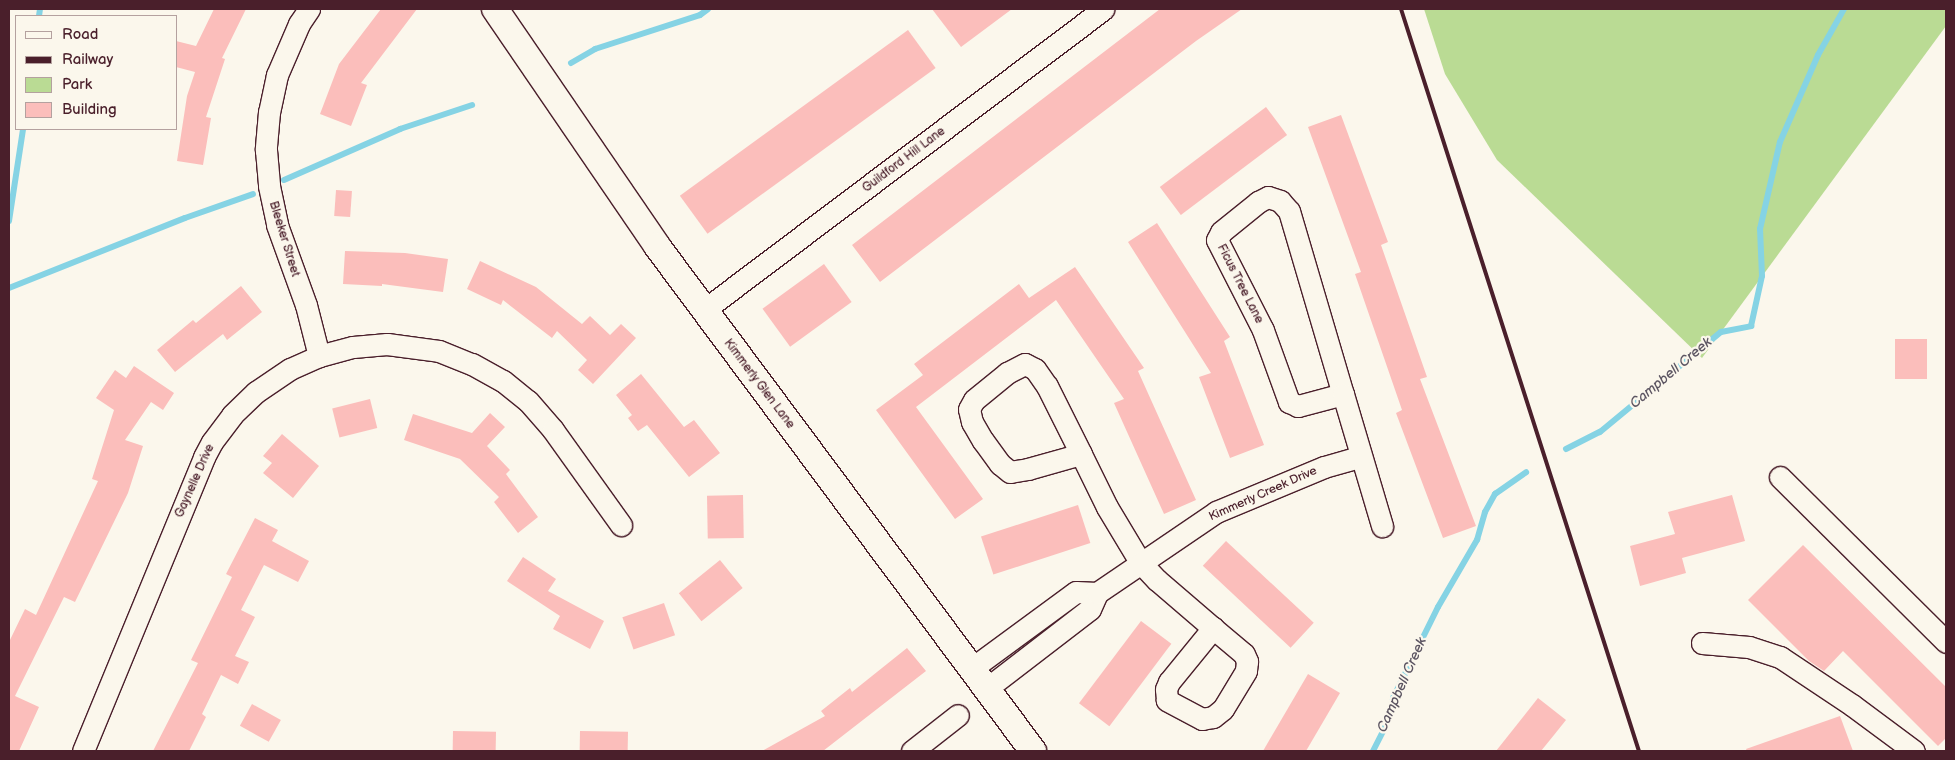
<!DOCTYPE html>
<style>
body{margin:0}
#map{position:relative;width:1955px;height:760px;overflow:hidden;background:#fbf7ec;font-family:"Balsamiq Sans",sans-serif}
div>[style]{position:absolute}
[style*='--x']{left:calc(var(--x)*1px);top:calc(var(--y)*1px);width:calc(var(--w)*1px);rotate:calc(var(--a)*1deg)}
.green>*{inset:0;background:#badb94}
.stream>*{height:6px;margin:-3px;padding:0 3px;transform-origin:3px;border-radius:3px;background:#85d3e4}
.building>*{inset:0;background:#fbbebb;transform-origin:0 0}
.roads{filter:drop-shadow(1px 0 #4a1f2b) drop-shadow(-1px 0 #4a1f2b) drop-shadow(0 1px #4a1f2b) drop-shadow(0 -1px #4a1f2b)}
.minor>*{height:21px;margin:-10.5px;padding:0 10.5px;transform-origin:10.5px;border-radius:10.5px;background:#fbf7ec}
.tertiary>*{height:26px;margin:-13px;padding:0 13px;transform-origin:13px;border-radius:13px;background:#fbf7ec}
.rail>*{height:4px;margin:-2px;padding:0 2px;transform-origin:2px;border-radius:2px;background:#4a1f2b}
span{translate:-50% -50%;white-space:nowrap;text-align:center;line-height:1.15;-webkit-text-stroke:4.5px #fbf7ec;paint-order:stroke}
.street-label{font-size:12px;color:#4a1f2b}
.water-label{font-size:14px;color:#5c5562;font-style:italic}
.frame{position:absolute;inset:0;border:10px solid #4a1f2b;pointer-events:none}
.legend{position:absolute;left:15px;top:15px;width:162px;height:115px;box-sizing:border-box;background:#fbf7ec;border:1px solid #b4a19f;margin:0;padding:6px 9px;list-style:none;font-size:15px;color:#4a1f2b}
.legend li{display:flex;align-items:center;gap:10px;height:25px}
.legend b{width:25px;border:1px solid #b4a19f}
</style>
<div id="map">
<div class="green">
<div style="clip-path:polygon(1424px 9px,1946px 9px,1946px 26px,1702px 358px,1497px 160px,1445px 74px)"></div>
</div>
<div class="stream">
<div style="--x:39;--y:16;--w:7;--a:-82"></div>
<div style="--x:571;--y:63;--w:28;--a:-30"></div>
<div style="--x:595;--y:49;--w:110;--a:-17.9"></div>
<div style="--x:700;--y:15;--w:10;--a:-37"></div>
<div style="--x:284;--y:180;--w:127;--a:-23.7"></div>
<div style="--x:400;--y:129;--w:76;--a:-18.4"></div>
<div style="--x:9;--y:221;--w:93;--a:-81.3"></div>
<div style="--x:9;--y:288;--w:189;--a:-21.7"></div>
<div style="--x:185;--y:218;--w:72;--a:-19.4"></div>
<div style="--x:1566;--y:449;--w:38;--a:-27"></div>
<div style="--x:1600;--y:432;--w:157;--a:-39.6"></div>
<div style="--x:1721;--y:332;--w:31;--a:-11"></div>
<div style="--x:1751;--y:326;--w:51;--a:-77.6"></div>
<div style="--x:1762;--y:276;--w:47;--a:-92.4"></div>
<div style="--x:1760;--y:229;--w:89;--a:-77.1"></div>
<div style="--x:1780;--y:142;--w:95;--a:-66.4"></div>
<div style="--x:1818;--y:55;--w:53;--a:-60.5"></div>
<div style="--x:1373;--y:751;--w:29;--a:-63"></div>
<div style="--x:1386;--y:725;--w:30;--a:-75"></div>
<div style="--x:1394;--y:696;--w:99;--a:-63.7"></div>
<div style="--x:1438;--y:607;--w:78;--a:-59.8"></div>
<div style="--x:1477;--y:540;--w:29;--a:-74"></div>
<div style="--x:1485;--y:512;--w:21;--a:-61"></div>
<div style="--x:1495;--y:494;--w:38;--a:-35"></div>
</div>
<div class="building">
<div style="clip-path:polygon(214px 9px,246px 9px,222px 58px,225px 59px,206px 117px,211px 118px,203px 165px,177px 161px,187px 96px,195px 72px,176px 67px,176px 41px,196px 46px)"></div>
<div style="clip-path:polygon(381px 9px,417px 9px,361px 83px,367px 85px,351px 126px,320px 114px,339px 64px)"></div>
<div style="clip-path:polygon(932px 9px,1012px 9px,961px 47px)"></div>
<div style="clip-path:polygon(1160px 9px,1242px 9px,1196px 41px,880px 282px,852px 245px)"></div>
<div style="left:908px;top:30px;width:47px;height:282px;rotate:54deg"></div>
<div style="left:1266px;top:107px;width:35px;height:133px;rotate:53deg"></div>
<div style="clip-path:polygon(1341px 115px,1388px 242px,1381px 245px,1427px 377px,1420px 379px,1476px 526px,1443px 538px,1396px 413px,1402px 410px,1355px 274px,1361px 272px,1308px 127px)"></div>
<div style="left:336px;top:190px;width:16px;height:26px;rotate:4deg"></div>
<div style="clip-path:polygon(1157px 223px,1230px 337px,1224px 341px,1264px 445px,1230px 458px,1199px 377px,1211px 373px,1128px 242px)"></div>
<div style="clip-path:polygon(345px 251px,405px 253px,448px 259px,443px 292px,382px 284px,382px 286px,343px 284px)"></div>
<div style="clip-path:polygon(480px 261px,536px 287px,582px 324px,590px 316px,610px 335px,621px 324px,636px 338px,593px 384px,578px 370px,587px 360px,557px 331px,552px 338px,503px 300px,501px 305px,467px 289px)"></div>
<div style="left:824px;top:264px;width:47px;height:76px;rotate:54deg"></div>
<div style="clip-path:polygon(1075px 267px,1144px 368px,1138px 371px,1196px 500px,1164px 514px,1114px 403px,1124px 399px,1056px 300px,916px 407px,983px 499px,955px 519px,876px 410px,923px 375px,914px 364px,1019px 284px,1029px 298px)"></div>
<div style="clip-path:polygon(241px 286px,262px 312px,227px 340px,223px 334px,175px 372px,157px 350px,193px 320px,196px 323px)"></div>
<div style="left:1895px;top:339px;width:32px;height:40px"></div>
<div style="clip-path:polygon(134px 366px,174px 393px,163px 410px,151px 402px,125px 440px,143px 446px,128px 493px,75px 602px,64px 597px,15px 696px,39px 707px,19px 751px,9px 751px,9px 642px,25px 609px,36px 615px,98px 481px,92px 479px,114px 410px,96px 398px,115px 370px,126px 378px)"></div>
<div style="clip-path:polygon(641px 374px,684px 427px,694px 420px,720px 453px,689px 477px,647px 425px,638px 431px,628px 418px,632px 415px,616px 395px)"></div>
<div style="left:370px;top:399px;width:30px;height:39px;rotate:76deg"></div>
<div style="clip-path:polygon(490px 413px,505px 427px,487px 446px,510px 470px,506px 474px,538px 517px,518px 533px,494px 502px,499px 497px,460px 459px,404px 440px,413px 414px,472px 433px)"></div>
<div style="clip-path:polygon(282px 434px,319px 466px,293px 498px,263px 473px,272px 463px,263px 456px)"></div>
<div style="left:743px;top:495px;width:43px;height:36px;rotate:89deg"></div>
<div style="clip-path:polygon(1732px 495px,1745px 541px,1682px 558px,1686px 573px,1640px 586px,1630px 546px,1675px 534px,1668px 512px)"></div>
<div style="left:1078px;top:505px;width:40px;height:102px;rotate:72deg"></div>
<div style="clip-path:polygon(255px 518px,278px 530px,272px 541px,309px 561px,298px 582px,264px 565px,241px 610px,255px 617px,235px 656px,249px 662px,238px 684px,221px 675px,202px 714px,206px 717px,189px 751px,153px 751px,198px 663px,191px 660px,232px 577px,226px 574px)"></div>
<div style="left:1226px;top:541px;width:120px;height:34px;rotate:43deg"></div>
<div style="clip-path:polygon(1803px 545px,1946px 687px,1946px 738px,1938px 746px,1843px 651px,1824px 671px,1809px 661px,1748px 600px)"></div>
<div style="clip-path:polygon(523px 557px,556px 579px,548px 591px,604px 621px,590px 649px,553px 629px,560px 616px,507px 581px)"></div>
<div style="left:720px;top:560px;width:36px;height:53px;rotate:51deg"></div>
<div style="left:664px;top:603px;width:34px;height:44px;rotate:71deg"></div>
<div style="left:1141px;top:621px;width:38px;height:103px;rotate:37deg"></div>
<div style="clip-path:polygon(907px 648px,926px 671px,823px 751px,762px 751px,825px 716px,821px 711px,850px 688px,852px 692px)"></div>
<div style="clip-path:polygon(1308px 674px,1340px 693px,1306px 751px,1263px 751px)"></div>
<div style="clip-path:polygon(1538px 698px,1566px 720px,1554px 735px,1541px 751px,1496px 751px)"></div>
<div style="left:252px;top:704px;width:33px;height:25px;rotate:29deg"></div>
<div style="clip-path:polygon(1840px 716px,1853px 751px,1747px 751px,1746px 749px)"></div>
<div style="left:453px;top:731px;width:43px;height:20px;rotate:1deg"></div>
<div style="left:580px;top:731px;width:48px;height:20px;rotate:1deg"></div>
</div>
<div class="roads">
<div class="minor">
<div style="--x:309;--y:9;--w:18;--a:124"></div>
<div style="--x:299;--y:24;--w:56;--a:113.3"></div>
<div style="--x:277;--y:75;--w:38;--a:102"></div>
<div style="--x:269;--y:112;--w:38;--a:95"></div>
<div style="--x:266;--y:150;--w:36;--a:85"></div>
<div style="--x:269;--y:186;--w:40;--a:78"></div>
<div style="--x:277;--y:225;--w:85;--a:70.1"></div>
<div style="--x:306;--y:305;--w:53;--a:75.7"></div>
<div style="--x:1268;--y:197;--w:13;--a:18"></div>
<div style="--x:1280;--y:201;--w:13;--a:48"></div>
<div style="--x:1289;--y:211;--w:191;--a:73.6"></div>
<div style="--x:1343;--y:394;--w:47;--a:165.1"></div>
<div style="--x:1298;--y:406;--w:10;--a:-156"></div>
<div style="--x:1289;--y:402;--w:77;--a:-109.9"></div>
<div style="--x:1263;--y:330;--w:101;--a:-117.1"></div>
<div style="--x:1217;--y:240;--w:9;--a:-63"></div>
<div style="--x:1221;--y:232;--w:48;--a:-39"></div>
<div style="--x:1258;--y:202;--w:11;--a:-27"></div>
<div style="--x:704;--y:310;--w:500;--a:-37"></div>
<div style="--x:1025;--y:364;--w:11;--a:27"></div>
<div style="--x:1035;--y:369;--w:21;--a:55"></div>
<div style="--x:1047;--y:386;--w:76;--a:63.4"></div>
<div style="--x:1081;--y:454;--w:55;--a:164.2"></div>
<div style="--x:1028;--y:469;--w:18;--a:171"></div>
<div style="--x:1010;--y:472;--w:13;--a:-141"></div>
<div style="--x:1000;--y:464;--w:29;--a:-126"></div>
<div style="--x:983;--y:441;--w:22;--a:-120"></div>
<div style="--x:972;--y:422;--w:13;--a:-103"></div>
<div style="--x:969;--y:409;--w:10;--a:-61"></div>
<div style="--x:974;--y:400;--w:43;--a:-39.3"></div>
<div style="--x:1007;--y:373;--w:20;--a:-27"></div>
<div style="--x:1343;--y:394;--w:138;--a:73.5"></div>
<div style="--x:1081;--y:454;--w:59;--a:63.9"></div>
<div style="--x:1107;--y:507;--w:64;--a:59"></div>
<div style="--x:1140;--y:562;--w:25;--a:47"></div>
<div style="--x:1157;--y:580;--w:74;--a:40.6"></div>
<div style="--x:1780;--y:477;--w:234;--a:44.8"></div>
<div style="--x:1213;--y:628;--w:40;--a:40"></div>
<div style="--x:1244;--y:654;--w:8;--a:67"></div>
<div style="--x:1247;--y:661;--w:10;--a:96"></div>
<div style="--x:1246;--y:671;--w:44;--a:121.2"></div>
<div style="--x:1223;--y:709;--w:13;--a:141"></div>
<div style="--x:1213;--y:717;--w:11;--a:170"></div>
<div style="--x:1202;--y:719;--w:40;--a:-152"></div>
<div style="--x:1167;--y:700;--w:11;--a:-95"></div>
<div style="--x:1166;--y:689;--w:8;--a:-67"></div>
<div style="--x:1169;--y:682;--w:70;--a:-50.8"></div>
<div style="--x:1702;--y:643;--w:47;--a:4.9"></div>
<div style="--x:1749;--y:647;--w:33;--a:18"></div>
<div style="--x:1780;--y:657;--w:87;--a:33.7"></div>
<div style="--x:1852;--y:705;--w:77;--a:36.6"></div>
<div style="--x:971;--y:669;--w:130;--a:-36.3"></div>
<div style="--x:1076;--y:592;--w:21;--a:3"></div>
<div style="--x:986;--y:689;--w:131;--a:-37.6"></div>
<div style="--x:1090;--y:609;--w:17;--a:-66"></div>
<div style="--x:1097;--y:593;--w:144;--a:-34.2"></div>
<div style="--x:1216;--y:512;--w:117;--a:-22.6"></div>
<div style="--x:1324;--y:467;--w:37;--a:-16"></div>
<div style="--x:83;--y:751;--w:318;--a:-67.6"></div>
<div style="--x:204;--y:457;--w:17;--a:-62"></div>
<div style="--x:212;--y:442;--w:34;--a:-53"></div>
<div style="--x:232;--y:415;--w:33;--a:-44"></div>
<div style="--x:256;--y:392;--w:41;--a:-34.1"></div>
<div style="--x:290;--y:369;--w:32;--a:-24"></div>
<div style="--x:319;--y:356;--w:35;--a:-15"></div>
<div style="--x:353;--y:347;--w:34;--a:-5"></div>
<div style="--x:387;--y:344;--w:52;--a:7.7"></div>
<div style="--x:439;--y:351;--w:35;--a:22"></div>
<div style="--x:472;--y:364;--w:35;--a:29"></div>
<div style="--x:503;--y:381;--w:32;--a:39"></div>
<div style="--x:528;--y:401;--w:38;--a:49"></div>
<div style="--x:553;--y:430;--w:117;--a:54.4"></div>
<div style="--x:912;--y:751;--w:58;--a:-38"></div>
</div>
<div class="tertiary">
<div style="--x:495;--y:9;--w:287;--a:55.6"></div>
<div style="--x:657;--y:246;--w:630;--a:53.33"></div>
</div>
</div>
<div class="rail">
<div style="--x:1401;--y:9;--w:779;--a:72.22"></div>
</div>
<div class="street-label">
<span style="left:904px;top:160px;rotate:-37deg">Guildford Hill Lane</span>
<span style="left:284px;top:239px;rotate:73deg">Bleeker Street</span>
<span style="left:1240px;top:284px;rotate:63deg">Ficus Tree Lane</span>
<span style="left:759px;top:384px;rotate:53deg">Kimmerly Glen Lane</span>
<span style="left:195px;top:481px;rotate:-66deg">Gaynelle Drive</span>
<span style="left:1263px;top:494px;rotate:-24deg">Kimmerly Creek Drive</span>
</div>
<div class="water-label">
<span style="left:1671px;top:373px;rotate:-40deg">Campbell Creek</span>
<span style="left:1402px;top:685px;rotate:-66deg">Campbell Creek</span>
</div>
<div class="frame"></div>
<ul class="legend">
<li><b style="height:6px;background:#fbf7ec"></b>Road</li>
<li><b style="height:6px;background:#4a1f2b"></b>Railway</li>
<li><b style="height:14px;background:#badb94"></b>Park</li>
<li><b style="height:14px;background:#fbbebb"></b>Building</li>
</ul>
</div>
